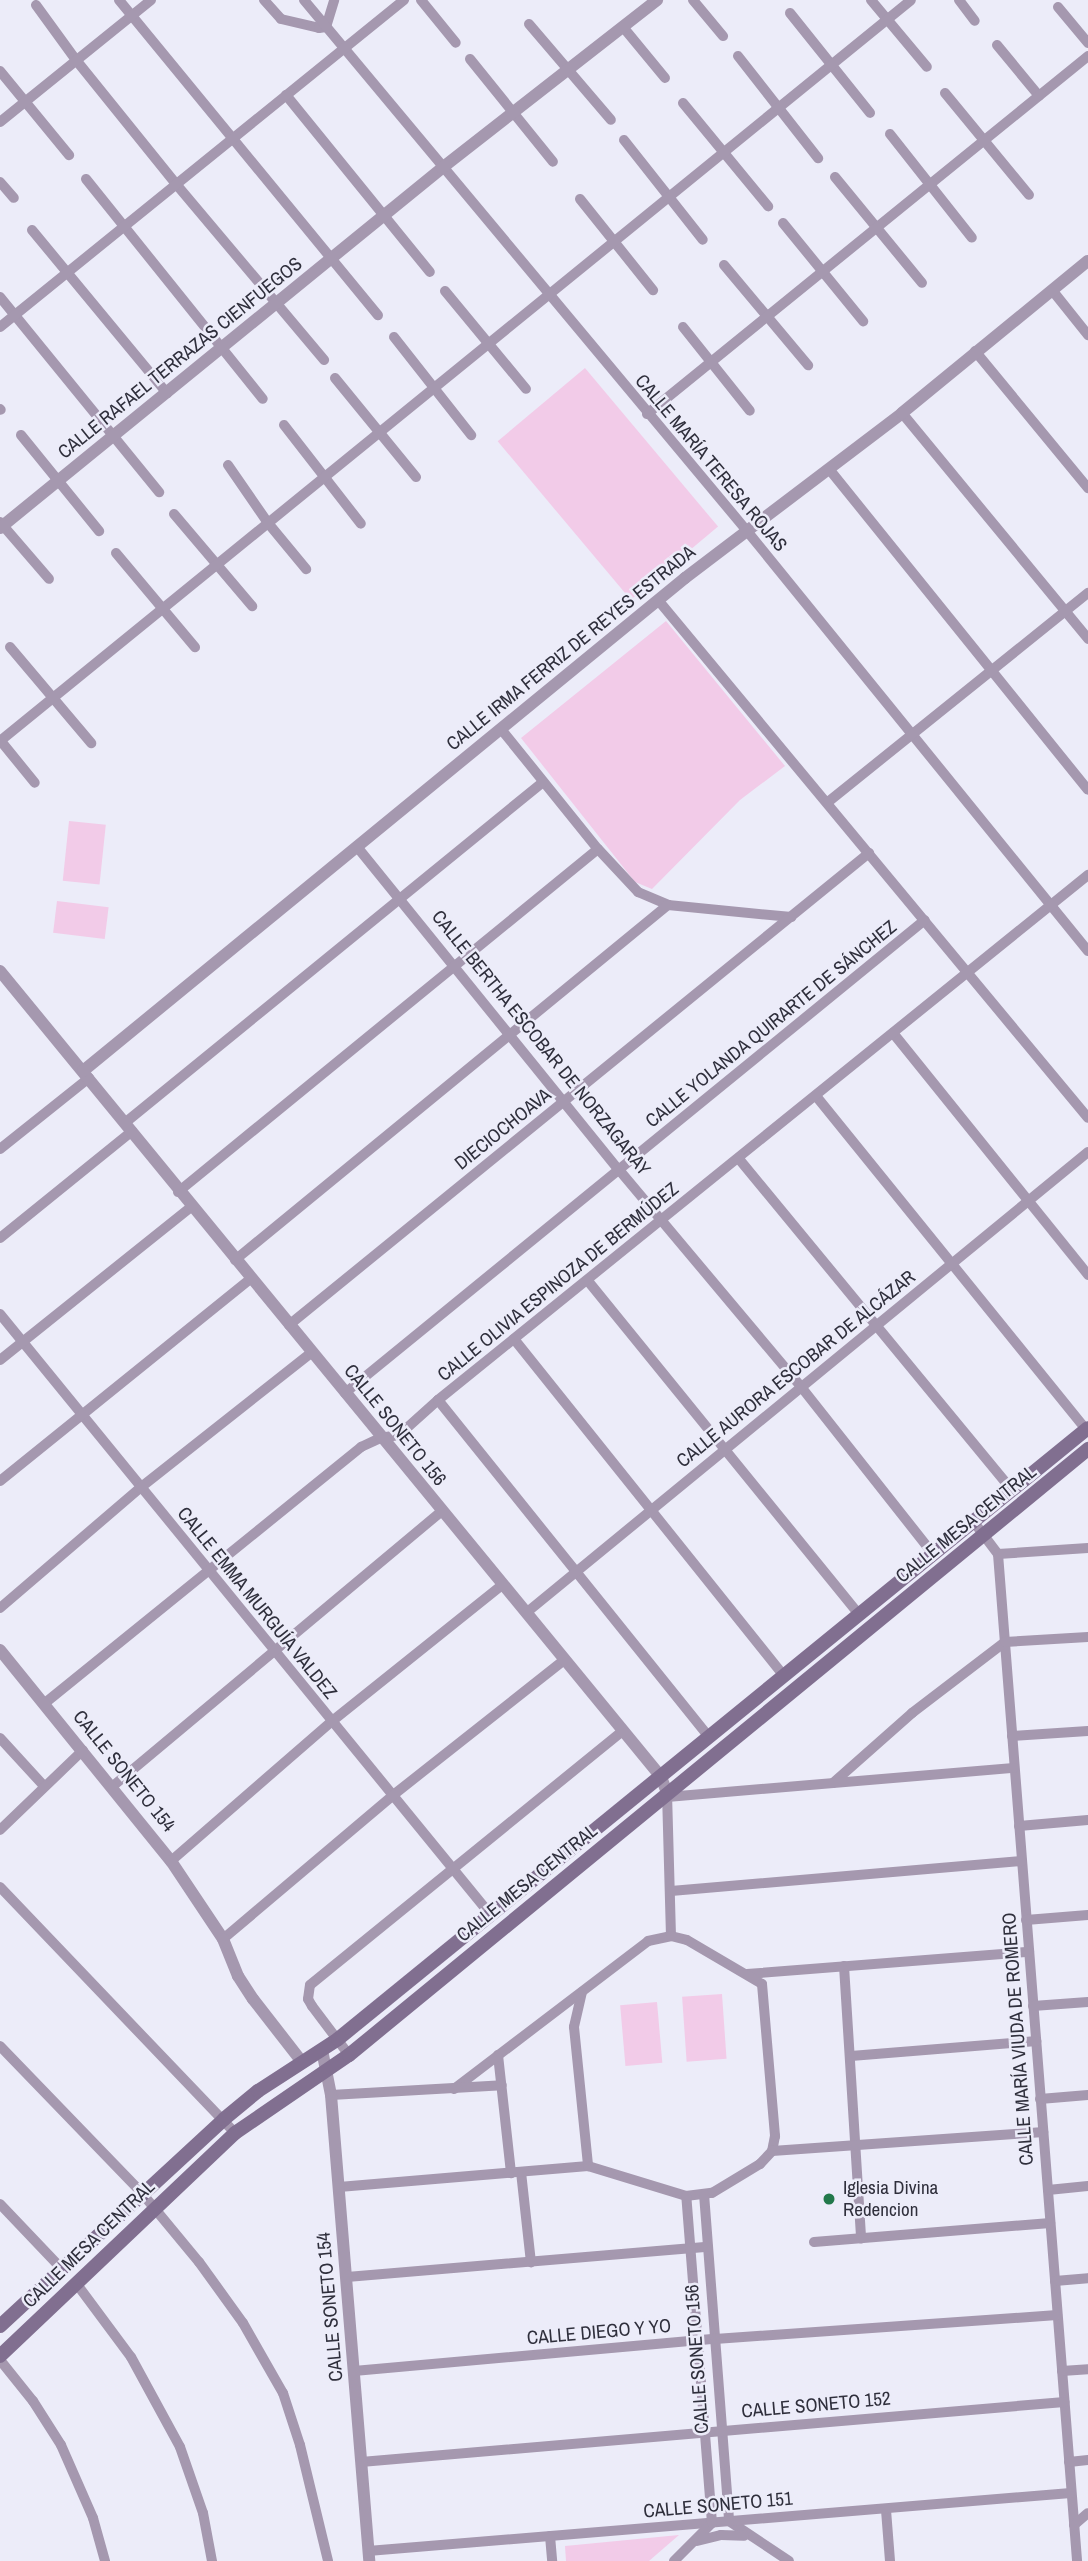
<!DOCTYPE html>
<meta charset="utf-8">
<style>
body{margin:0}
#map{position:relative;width:1088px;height:2561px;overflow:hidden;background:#ececf9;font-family:"Archivo Narrow",sans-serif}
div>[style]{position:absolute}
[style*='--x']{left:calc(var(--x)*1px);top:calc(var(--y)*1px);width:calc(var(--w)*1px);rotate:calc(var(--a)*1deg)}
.green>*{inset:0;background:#f2cbe8;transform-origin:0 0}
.minor>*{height:10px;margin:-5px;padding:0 5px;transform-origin:5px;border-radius:5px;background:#a598af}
.tertiary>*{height:12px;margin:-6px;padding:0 6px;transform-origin:6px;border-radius:6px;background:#a598af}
.secondary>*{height:14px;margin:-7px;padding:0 7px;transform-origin:7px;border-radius:7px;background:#816f90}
.dots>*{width:19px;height:19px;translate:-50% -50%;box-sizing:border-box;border:4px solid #ececf9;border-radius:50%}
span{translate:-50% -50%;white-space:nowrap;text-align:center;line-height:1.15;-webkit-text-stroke:5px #ececf9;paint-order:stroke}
.street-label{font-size:19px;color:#2f2f3c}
.poi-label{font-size:19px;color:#2f2f3c}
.left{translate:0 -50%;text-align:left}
</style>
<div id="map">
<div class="green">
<div style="left:585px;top:368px;width:207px;height:114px;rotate:50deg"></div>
<div style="clip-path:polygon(666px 621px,785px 766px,740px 800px,652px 889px,635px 882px,521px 738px)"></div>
<div style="left:69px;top:821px;width:37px;height:60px;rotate:6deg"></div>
<div style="left:57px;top:901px;width:52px;height:32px;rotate:7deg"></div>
<div style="left:722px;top:1994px;width:65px;height:40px;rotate:86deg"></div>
<div style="left:657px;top:2002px;width:61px;height:37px;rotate:85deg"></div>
<div style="clip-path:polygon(679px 2535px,649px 2561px,566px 2561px,565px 2546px)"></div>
</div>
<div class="minor">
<div style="--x:119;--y:0;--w:408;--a:50.6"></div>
<div style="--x:264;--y:0;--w:25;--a:48"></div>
<div style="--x:281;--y:19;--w:39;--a:13"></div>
<div style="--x:319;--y:28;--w:7;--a:-8"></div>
<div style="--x:326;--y:27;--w:28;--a:-73"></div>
<div style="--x:304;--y:0;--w:692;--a:50.16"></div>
<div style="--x:747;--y:531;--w:541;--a:50.93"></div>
<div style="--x:421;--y:0;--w:55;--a:50.9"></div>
<div style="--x:693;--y:0;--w:47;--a:50.2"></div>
<div style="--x:871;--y:0;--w:87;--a:50.1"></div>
<div style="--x:959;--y:0;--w:26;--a:53"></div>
<div style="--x:36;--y:5;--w:68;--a:54"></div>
<div style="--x:76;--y:60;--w:159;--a:51.1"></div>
<div style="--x:176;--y:184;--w:230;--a:49.9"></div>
<div style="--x:1058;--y:7;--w:47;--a:50.2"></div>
<div style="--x:790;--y:13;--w:128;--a:51.3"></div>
<div style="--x:529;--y:24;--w:126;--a:49.5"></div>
<div style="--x:623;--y:27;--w:66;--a:50.5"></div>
<div style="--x:997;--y:45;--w:66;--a:50.5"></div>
<div style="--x:738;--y:56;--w:130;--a:51.9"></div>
<div style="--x:470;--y:59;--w:132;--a:51.1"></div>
<div style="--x:0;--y:71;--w:109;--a:50.6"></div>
<div style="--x:945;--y:93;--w:132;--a:50.5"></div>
<div style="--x:286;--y:95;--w:228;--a:50.9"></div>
<div style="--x:683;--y:103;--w:134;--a:50.5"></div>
<div style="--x:0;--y:122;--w:194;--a:-38.9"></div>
<div style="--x:890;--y:134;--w:132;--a:51.7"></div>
<div style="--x:624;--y:140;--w:127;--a:51.7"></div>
<div style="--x:835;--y:177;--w:137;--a:50.6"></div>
<div style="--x:86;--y:179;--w:282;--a:51.2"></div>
<div style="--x:0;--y:182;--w:21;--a:49"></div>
<div style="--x:580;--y:199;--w:117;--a:51.3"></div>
<div style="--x:783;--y:223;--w:127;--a:50.8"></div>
<div style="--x:32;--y:230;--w:212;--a:50.4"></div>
<div style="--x:724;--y:265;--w:131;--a:50"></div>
<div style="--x:1052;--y:290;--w:58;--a:51.3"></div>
<div style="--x:445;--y:291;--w:127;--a:50.4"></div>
<div style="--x:0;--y:297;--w:252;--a:50.8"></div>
<div style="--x:0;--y:327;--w:520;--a:-38.99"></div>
<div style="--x:683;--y:327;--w:107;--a:51.4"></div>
<div style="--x:394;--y:337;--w:125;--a:51.8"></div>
<div style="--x:975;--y:351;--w:178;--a:50.5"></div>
<div style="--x:335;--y:378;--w:128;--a:50.7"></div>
<div style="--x:0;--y:409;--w:1;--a:45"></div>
<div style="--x:902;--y:413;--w:293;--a:50.5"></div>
<div style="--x:647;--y:414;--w:568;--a:-39.07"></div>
<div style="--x:284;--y:425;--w:125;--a:52.1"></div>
<div style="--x:21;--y:435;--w:124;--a:50.9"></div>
<div style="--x:228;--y:465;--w:70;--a:55.4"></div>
<div style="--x:268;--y:523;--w:60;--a:50.4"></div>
<div style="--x:829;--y:469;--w:412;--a:51.1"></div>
<div style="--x:174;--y:514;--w:121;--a:49.7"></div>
<div style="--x:0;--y:522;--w:75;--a:49.3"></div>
<div style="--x:116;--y:553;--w:123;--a:50"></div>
<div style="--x:658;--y:600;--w:673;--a:50.3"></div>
<div style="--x:10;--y:647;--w:126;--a:49.8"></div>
<div style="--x:501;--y:729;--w:154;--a:51.1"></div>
<div style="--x:598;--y:849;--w:59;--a:47.1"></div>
<div style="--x:638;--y:892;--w:33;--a:23"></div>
<div style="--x:668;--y:905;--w:124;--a:5.6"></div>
<div style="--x:0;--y:740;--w:55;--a:50.9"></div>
<div style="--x:0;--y:741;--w:1174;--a:-39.12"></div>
<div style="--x:828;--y:802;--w:334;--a:-38.8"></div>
<div style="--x:358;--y:848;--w:416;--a:51"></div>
<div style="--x:620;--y:1171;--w:283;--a:50"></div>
<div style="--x:802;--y:1388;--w:211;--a:51.7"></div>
<div style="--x:893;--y:1033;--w:311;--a:51.1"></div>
<div style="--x:816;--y:1096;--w:429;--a:51"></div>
<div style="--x:126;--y:1122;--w:538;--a:-39.19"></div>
<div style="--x:0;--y:1149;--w:114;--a:-38.6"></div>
<div style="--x:739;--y:1159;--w:429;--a:50.5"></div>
<div style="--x:178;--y:1192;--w:542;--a:-39.24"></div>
<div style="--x:0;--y:1238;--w:170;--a:-39"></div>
<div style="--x:235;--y:1260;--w:560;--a:-39.35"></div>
<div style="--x:588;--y:1281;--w:430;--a:50.9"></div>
<div style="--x:0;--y:1314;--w:773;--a:50.77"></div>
<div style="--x:289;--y:1325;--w:748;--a:-39.14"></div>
<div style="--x:514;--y:1339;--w:432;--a:51.3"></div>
<div style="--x:0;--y:1360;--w:245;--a:-38.7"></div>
<div style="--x:345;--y:1393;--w:748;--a:-39.2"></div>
<div style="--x:438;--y:1400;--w:432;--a:51.2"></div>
<div style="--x:0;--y:1481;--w:321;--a:-38.9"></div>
<div style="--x:973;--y:1521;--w:41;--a:52.9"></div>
<div style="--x:998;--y:1554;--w:1010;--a:85.51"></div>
<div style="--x:998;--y:1554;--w:90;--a:-3.8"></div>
<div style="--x:0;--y:1608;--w:184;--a:-40.6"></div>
<div style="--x:140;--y:1488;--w:219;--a:-38.3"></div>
<div style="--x:526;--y:1613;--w:727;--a:-39.36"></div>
<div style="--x:45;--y:1703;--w:407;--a:-39"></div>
<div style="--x:361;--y:1447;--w:21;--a:-25"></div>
<div style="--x:380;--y:1438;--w:19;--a:-9"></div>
<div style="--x:399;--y:1435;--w:52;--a:-41.9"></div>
<div style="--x:438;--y:1400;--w:836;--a:-38.93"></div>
<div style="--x:1012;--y:1736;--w:76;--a:-3.8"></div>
<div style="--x:0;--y:1738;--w:65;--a:47.5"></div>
<div style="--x:833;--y:1783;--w:106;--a:-41.5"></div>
<div style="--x:912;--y:1713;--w:117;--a:-37.4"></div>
<div style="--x:1005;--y:1642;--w:83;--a:-3.4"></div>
<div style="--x:113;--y:1786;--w:427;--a:-39.9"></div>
<div style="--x:667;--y:1793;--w:143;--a:88.4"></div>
<div style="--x:667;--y:1797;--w:348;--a:-4.8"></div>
<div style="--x:1019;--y:1826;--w:69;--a:-5"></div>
<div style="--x:0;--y:1830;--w:115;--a:-43.9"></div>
<div style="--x:171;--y:1861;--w:212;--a:-41"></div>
<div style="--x:331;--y:1722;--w:219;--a:-38.7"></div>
<div style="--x:0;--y:1887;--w:340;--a:46.3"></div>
<div style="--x:671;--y:1891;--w:352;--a:-4.9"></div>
<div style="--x:1026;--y:1920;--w:62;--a:-4.6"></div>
<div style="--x:223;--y:1939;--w:221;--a:-40.2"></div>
<div style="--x:392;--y:1796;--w:219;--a:-38.3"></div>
<div style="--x:844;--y:1966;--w:273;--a:86.4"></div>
<div style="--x:747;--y:1974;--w:283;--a:-4.5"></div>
<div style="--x:582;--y:1992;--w:36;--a:103"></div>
<div style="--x:574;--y:2027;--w:140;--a:84.2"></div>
<div style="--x:1033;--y:2006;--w:55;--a:-4.2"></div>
<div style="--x:0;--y:2046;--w:203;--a:46"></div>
<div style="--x:141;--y:2192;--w:91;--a:50.4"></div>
<div style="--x:199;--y:2262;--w:75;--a:54.2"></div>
<div style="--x:243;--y:2323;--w:81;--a:60.3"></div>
<div style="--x:283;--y:2393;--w:55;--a:71.9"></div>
<div style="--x:300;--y:2445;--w:119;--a:76.4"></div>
<div style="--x:349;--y:2055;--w:61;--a:-127.1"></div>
<div style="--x:312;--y:2006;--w:8;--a:-120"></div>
<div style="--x:308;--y:1999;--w:14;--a:-82"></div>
<div style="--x:310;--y:1985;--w:403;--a:-39.1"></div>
<div style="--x:498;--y:2055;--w:119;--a:83.7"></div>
<div style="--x:851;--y:2056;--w:186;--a:-4.6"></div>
<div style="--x:454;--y:2089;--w:244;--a:-37.3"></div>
<div style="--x:648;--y:1941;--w:24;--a:-12"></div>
<div style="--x:671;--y:1936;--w:16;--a:14"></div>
<div style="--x:687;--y:1940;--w:87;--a:30.4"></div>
<div style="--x:762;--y:1984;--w:153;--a:85.1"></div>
<div style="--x:775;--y:2136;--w:15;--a:101"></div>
<div style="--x:331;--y:2095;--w:171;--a:-3.3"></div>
<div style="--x:1040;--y:2099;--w:48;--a:-4.8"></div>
<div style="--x:521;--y:2172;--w:91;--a:83.7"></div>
<div style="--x:339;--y:2187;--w:250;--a:-4.8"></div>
<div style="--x:588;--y:2166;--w:102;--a:17"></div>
<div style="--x:686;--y:2196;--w:26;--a:-7"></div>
<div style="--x:712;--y:2193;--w:56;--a:-31.1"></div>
<div style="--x:760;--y:2164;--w:18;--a:-47"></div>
<div style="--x:772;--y:2151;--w:272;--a:-4"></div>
<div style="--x:1048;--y:2190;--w:40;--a:-5.7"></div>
<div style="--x:704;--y:2194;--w:328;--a:85.6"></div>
<div style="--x:729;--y:2521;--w:72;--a:33.7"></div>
<div style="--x:0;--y:2204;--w:88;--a:46.4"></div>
<div style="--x:814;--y:2242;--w:237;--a:-4.6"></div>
<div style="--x:347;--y:2277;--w:362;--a:-4.8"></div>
<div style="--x:1055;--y:2281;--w:33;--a:-5"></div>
<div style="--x:76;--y:2283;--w:92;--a:53.4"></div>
<div style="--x:131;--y:2357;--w:102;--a:61.4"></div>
<div style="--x:180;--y:2447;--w:70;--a:70.8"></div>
<div style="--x:203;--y:2513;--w:49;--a:79.4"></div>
<div style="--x:0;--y:2360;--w:53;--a:51.2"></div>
<div style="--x:33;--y:2401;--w:52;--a:57.5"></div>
<div style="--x:61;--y:2445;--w:80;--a:66.3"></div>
<div style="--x:93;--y:2518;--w:45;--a:74.4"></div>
<div style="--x:354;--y:2371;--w:362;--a:-5.1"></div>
<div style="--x:715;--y:2339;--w:343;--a:-4"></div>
<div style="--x:1062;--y:2371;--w:26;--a:-4"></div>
<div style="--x:361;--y:2462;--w:706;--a:-4.88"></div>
<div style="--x:1069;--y:2462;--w:19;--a:-6"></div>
<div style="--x:886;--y:2510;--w:51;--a:85.5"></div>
<div style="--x:1074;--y:2525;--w:18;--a:-41"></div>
<div style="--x:550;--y:2536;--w:25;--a:85"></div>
<div style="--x:697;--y:2541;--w:25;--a:-14"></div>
<div style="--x:721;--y:2535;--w:23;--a:2"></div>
<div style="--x:368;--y:2551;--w:705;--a:-4.72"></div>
<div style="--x:674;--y:2561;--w:54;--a:-45"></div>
<div style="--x:712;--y:2523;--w:328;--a:-94.5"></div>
</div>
<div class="tertiary">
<div style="--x:0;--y:528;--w:570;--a:-39.16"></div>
<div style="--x:442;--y:168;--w:273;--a:-38"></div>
<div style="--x:0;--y:971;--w:1042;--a:50.64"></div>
<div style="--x:661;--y:1777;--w:17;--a:69"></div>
<div style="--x:83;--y:1071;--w:778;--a:-39.32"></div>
<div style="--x:685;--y:578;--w:273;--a:-37.2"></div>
<div style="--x:902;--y:413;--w:240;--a:-39.3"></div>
<div style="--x:0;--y:1650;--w:272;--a:51"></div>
<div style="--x:171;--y:1861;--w:94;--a:56.3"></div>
<div style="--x:223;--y:1939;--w:40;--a:68"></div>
<div style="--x:238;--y:1976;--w:27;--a:57"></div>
<div style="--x:253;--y:1999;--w:80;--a:52.1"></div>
<div style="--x:322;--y:2050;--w:46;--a:78.7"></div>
<div style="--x:331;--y:2095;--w:468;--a:85.3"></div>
</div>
<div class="secondary">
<div style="--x:0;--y:2326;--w:305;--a:-42.7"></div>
<div style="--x:224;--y:2119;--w:44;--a:-39.5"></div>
<div style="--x:258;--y:2091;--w:95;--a:-33"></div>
<div style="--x:338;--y:2039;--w:967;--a:-39.17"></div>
<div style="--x:0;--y:2356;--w:324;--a:-43.5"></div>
<div style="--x:235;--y:2133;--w:138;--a:-34.4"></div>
<div style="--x:349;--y:2055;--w:956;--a:-39.35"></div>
</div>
<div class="dots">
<div style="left:829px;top:2199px;background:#22784b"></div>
</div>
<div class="street-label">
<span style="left:180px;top:358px;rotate:-39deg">CALLE RAFAEL TERRAZAS CIENFUEGOS</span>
<span style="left:711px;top:463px;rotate:50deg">CALLE MARÍA TERESA ROJAS</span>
<span style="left:571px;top:648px;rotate:-39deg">CALLE IRMA FERRIZ DE REYES ESTRADA</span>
<span style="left:771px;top:1024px;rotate:-39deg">CALLE YOLANDA QUIRARTE DE SÁNCHEZ</span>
<span style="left:541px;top:1043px;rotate:51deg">CALLE BERTHA ESCOBAR DE NORZAGARAY</span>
<span style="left:503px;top:1129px;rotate:-39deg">DIECIOCHOAVA</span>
<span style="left:558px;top:1282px;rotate:-39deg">CALLE OLIVIA ESPINOZA DE BERMÚDEZ</span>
<span style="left:796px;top:1369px;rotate:-39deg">CALLE AURORA ESCOBAR DE ALCÁZAR</span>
<span style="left:395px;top:1425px;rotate:51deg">CALLE SONETO 156</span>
<span style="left:966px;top:1524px;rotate:-39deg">CALLE MESA CENTRAL</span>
<span style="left:257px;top:1603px;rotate:51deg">CALLE EMMA MURGUÍA VALDEZ</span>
<span style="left:124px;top:1771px;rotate:51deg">CALLE SONETO 154</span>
<span style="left:527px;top:1883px;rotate:-39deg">CALLE MESA CENTRAL</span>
<span style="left:1018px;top:2039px;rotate:-94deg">CALLE MARÍA VIUDA DE ROMERO</span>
<span style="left:89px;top:2244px;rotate:-44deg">CALLE MESA CENTRAL</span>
<span style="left:330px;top:2307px;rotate:-95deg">CALLE SONETO 154</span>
<span style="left:599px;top:2332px;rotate:-5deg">CALLE DIEGO Y YO</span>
<span style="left:697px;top:2359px;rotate:-94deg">CALLE SONETO 156</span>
<span style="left:816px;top:2405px;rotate:-5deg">CALLE SONETO 152</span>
<span style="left:718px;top:2505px;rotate:-5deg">CALLE SONETO 151</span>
</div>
<div class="poi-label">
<span class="left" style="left:843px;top:2199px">Iglesia Divina<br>Redencion</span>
</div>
</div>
